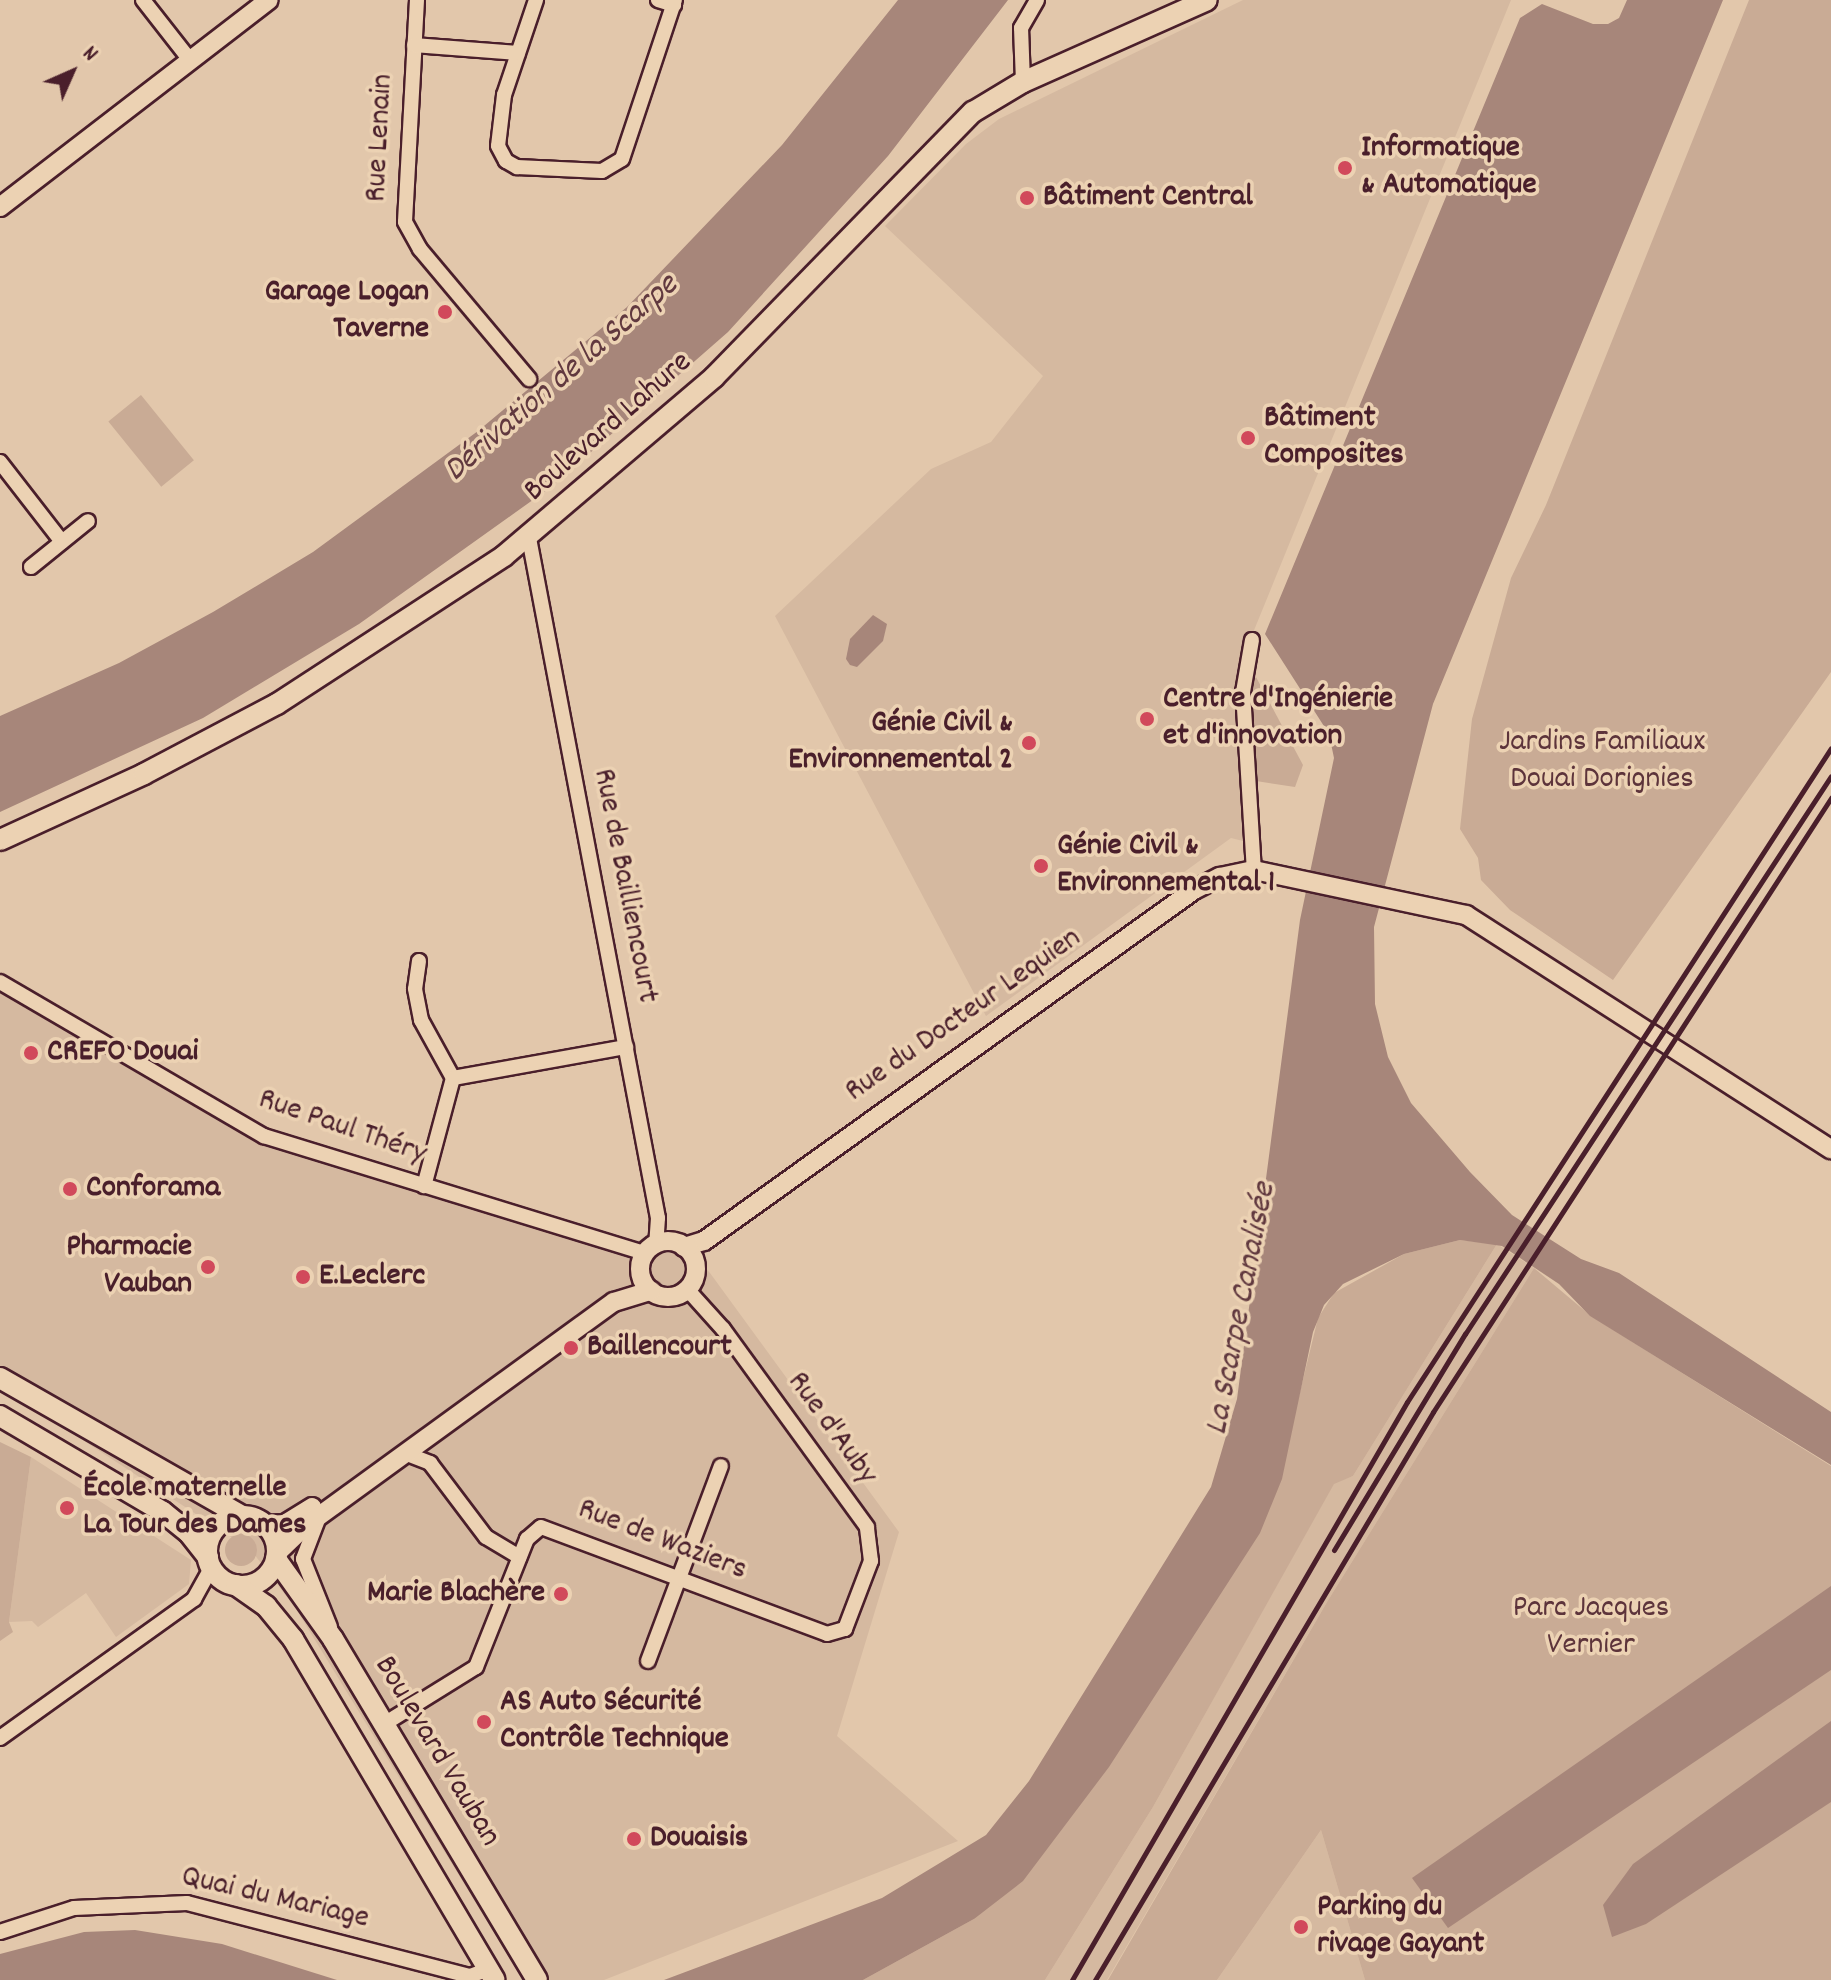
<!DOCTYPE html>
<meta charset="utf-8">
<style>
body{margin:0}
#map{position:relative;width:1831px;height:1980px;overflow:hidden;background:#e2c7ab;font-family:Dekko,sans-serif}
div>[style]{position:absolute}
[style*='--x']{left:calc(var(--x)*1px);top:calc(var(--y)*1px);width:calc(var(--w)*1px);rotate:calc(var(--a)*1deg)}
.built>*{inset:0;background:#d5b9a0}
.green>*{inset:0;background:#c9ab95;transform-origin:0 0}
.round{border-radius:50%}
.water>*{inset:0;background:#a7867a}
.roads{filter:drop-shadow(2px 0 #4a1f2b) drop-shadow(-2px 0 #4a1f2b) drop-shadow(0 2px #4a1f2b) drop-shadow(0 -2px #4a1f2b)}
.minor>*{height:14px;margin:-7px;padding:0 7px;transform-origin:7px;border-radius:7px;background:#ecd2b3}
.tertiary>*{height:18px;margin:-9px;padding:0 9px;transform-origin:9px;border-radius:9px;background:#ecd2b3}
.tertiary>.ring{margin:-9px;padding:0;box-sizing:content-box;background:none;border:18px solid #ecd2b3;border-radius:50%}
.secondary>*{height:20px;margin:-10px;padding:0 10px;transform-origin:10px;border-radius:10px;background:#ecd2b3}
.secondary>.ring{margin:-10px;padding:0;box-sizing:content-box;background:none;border:20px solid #ecd2b3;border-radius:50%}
.rail>*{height:5px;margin:-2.5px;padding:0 2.5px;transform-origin:2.5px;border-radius:2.5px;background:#4a1f2b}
.dots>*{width:22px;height:22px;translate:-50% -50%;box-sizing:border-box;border:4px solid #ecd2b3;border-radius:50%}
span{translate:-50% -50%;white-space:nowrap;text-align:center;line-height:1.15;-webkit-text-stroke:7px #ecd2b3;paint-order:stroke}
.street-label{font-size:32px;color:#4a1f2b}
.poi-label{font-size:32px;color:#4a1f2b;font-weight:700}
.left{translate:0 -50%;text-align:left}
.right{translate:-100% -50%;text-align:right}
.park-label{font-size:32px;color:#5d343b}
.water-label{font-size:34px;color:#61393f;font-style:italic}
.north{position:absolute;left:32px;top:32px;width:80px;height:80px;-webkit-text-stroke:6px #ecd2b3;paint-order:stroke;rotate:45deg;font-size:22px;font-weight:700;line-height:32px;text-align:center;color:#4a1f2b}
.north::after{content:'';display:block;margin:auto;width:28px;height:36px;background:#4a1f2b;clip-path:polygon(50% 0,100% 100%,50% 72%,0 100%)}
</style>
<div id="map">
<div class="built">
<div style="clip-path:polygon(1243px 0,1511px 0,1248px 645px,1247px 842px,1231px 838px,986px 1016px,775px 616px,931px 469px,991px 442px,1043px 376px,885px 226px,966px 144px,999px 119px)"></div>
<div style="clip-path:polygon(0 979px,267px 1136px,630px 1241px,678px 1238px,710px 1273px,899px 1532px,837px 1736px,958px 1841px,604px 1980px,523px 1980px,296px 1609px,251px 1550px,0 1386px)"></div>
<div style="clip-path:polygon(1497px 1244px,1534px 1268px,1327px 1602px,1107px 1980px,1045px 1980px,1153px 1807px,1334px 1483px,1353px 1476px)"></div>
<div style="clip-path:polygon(31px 1457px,191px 1560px,189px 1584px,116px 1637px,86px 1593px,38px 1627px,32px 1621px,9px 1622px)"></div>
<div style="clip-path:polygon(1321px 1830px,1365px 1980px,1217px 1980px)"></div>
</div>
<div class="green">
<div style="clip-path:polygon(1749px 0,1831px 0,1831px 672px,1613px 980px,1510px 910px,1481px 880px,1478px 858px,1460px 829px,1472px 719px,1511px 578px,1546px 505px)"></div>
<div style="left:141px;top:395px;width:84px;height:42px;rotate:51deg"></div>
<div style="clip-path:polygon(1256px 677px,1303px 765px,1295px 787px,1256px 781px,1251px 684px)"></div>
<div style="clip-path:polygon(1460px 1240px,1497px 1244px,1353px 1476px,1334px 1484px,1153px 1807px,1045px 1980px,863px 1980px,974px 1919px,1298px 1400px,1318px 1318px,1334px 1293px,1404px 1254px)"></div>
<div style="clip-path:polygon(1534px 1268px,1591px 1316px,1831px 1466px,1831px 1980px,1365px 1980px,1321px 1830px,1217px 1980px,1108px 1980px,1327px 1602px)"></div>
<div style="clip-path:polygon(0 1442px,31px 1457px,9px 1622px,13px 1632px,0 1641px)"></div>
<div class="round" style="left:225px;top:1534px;width:32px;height:32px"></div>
</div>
<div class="water">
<div style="clip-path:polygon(898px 0,1008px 0,888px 156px,728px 332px,551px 487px,359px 624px,203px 718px,0 812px,0 716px,119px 663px,213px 612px,313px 552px,478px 431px,627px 307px,782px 145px)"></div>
<div style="clip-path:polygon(1627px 0,1723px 0,1433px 704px,1374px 927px,1375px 1004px,1388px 1057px,1411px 1103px,1470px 1172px,1512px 1215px,1581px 1259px,1619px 1273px,1831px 1412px,1831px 1465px,1590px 1316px,1559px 1284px,1502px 1246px,1460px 1240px,1404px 1254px,1343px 1284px,1324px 1305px,1313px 1332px,1282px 1479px,1260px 1533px,1109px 1767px,1023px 1881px,974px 1919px,863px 1980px,664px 1980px,882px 1898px,986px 1835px,1029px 1781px,1211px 1487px,1237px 1399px,1300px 920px,1334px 758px,1329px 734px,1265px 634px,1520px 18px,1542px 4px,1593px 24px,1608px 24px,1619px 18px)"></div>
<div style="clip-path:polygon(873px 615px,887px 624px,883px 641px,857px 667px,850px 665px,846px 659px,850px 639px)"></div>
<div style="clip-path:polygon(1831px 1586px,1831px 1670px,1448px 1928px,1412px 1878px)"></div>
<div style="clip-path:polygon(1831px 1721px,1831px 1802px,1646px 1924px,1612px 1937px,1603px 1905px,1633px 1864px)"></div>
<div style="clip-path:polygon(135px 1930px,222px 1944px,337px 1980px,0 1980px,0 1954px,84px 1932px)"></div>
</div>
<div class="roads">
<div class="minor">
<div style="--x:143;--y:0;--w:76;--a:51.9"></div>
<div style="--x:417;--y:0;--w:222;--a:93.1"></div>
<div style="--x:405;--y:222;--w:31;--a:61"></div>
<div style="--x:420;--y:249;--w:170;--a:50"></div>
<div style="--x:536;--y:0;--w:100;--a:108.6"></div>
<div style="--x:504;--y:95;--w:51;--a:96.7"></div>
<div style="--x:498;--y:146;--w:17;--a:62"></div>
<div style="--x:506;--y:161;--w:13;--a:29"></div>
<div style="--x:517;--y:167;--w:85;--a:2.7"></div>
<div style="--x:602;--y:171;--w:23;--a:-31"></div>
<div style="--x:622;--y:159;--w:168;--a:-71.6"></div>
<div style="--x:658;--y:0;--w:17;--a:17"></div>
<div style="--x:414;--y:45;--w:104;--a:4.4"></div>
<div style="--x:1023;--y:82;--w:54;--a:-92.1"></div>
<div style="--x:1021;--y:28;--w:32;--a:-60"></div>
<div style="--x:0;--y:462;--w:101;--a:52.2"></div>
<div style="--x:529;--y:538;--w:692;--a:79.26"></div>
<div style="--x:658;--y:1218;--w:26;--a:94"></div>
<div style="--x:31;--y:567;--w:73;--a:-38.9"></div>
<div style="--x:1252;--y:640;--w:53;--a:99.8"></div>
<div style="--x:1243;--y:692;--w:178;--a:86.5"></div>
<div style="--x:419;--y:961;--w:28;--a:98"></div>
<div style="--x:415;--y:989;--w:32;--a:79"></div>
<div style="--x:421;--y:1020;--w:66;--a:61.1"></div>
<div style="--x:453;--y:1078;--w:112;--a:105"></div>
<div style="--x:0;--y:982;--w:306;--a:30.3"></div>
<div style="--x:264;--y:1136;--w:399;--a:17.1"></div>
<div style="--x:453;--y:1078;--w:176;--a:-10.2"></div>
<div style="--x:407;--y:1454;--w:25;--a:21"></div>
<div style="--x:430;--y:1463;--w:93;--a:52.9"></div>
<div style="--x:486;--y:1537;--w:39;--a:31"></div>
<div style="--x:319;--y:1517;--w:45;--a:110.9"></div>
<div style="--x:303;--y:1559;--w:73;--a:68.3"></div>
<div style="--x:648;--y:1661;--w:208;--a:-69.5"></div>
<div style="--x:384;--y:1724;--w:108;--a:-31.8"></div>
<div style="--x:476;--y:1667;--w:138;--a:-68.3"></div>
<div style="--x:527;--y:1539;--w:18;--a:-41"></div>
<div style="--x:541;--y:1527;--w:305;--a:20.5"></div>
<div style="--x:827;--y:1634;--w:19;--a:-16"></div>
<div style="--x:845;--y:1629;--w:73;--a:-69.1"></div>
<div style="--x:871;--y:1561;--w:34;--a:-97"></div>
<div style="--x:867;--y:1527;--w:245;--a:-126"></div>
<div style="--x:723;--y:1329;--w:54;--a:-132"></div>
<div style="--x:0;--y:1738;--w:239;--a:-35.6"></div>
<div style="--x:194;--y:1599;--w:35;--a:-61"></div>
<div style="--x:0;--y:1932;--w:78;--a:-18"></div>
<div style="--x:74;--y:1908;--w:113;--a:-2.5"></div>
<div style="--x:187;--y:1903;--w:292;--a:14.5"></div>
<div style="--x:470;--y:1976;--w:20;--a:-20"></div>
</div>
<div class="tertiary">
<div style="--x:0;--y:207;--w:339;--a:-37.6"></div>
<div class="ring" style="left:640px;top:1241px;width:38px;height:38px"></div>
<div style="--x:684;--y:1247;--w:21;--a:-17"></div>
<div style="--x:704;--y:1241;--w:603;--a:-35.62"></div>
<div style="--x:1194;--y:890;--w:29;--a:-27"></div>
<div style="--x:1220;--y:877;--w:35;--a:-12"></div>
<div style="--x:1254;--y:870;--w:217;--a:12"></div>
<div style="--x:1466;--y:915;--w:434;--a:32.7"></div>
<div style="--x:265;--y:1525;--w:20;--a:-3"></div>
<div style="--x:285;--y:1524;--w:32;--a:-32"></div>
<div style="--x:276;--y:1554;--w:39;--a:-44"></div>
<div style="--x:304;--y:1527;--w:383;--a:-36"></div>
<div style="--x:614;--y:1302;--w:39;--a:-17"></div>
</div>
<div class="secondary">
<div style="--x:0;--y:840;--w:158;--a:-24.6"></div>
<div style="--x:144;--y:774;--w:150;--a:-27.8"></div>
<div style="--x:277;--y:704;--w:271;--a:-33.1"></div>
<div style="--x:504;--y:556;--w:276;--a:-40.4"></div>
<div style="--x:714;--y:377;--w:371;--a:-45.7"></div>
<div style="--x:973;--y:112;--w:58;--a:-31"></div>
<div style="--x:1023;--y:82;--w:201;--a:-24"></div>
<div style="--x:0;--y:1378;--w:279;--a:29.7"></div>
<div style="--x:0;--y:1416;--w:189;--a:30.5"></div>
<div style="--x:163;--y:1512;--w:33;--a:39"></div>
<div style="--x:189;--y:1533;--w:31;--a:52"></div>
<div class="ring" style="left:207px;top:1516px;width:50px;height:50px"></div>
<div style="--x:276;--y:1559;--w:98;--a:54.5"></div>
<div style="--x:333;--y:1639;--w:397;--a:59.1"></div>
<div style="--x:236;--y:1585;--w:37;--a:35"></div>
<div style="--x:266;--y:1606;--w:43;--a:50.7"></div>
<div style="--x:293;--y:1639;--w:396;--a:59.4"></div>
</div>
</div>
<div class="rail">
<div style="--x:1334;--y:1550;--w:253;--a:-58.8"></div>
<div style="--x:1465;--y:1334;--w:667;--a:-56.74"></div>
<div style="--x:1072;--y:1980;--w:668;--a:-59.9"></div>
<div style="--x:1407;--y:1402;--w:779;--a:-57.04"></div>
<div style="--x:1095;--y:1980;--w:661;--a:-59.24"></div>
<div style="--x:1433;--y:1412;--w:732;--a:-57.05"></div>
</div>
<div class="dots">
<div style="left:1345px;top:168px;background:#d1495b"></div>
<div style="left:1027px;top:198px;background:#d1495b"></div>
<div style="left:445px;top:312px;background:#d1495b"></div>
<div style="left:1248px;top:438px;background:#d1495b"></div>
<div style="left:1147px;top:719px;background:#d1495b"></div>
<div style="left:1029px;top:743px;background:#d1495b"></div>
<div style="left:1041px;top:866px;background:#d1495b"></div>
<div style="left:31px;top:1053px;background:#d1495b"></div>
<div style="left:70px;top:1189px;background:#d1495b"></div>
<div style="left:208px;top:1267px;background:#d1495b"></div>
<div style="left:303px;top:1277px;background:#d1495b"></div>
<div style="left:571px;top:1348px;background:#d1495b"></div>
<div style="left:67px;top:1508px;background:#d1495b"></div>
<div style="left:561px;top:1594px;background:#d1495b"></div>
<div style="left:484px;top:1722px;background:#d1495b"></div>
<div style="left:634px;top:1839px;background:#d1495b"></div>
<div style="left:1301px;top:1927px;background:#d1495b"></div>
</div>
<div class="street-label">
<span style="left:381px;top:138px;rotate:-87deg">Rue Lenain</span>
<span style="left:609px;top:428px;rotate:-41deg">Boulevard Lahure</span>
<span style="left:624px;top:886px;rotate:79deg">Rue de Bailliencourt</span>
<span style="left:964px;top:1016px;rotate:-35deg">Rue du Docteur Lequien</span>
<span style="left:342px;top:1128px;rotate:19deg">Rue Paul Théry</span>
<span style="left:831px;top:1429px;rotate:54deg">Rue d'Auby</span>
<span style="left:662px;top:1541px;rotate:21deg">Rue de Waziers</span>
<span style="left:436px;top:1752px;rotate:59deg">Boulevard Vauban</span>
<span style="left:275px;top:1899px;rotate:13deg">Quai du Mariage</span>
</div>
<div class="poi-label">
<span class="left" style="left:1361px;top:168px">Informatique<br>&amp; Automatique</span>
<span class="left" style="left:1043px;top:198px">Bâtiment Central</span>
<span class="right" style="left:429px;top:312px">Garage Logan<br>Taverne</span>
<span class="left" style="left:1264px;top:438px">Bâtiment<br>Composites</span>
<span class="left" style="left:1163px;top:719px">Centre d'Ingénierie<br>et d'innovation</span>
<span class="right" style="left:1013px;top:743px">Génie Civil &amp;<br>Environnemental 2</span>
<span class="left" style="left:1057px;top:866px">Génie Civil &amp;<br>Environnemental 1</span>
<span class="left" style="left:47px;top:1053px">CREFO Douai</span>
<span class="left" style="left:86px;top:1189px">Conforama</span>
<span class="right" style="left:192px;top:1267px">Pharmacie<br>Vauban</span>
<span class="left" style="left:319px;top:1277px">E.Leclerc</span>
<span class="left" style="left:587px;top:1348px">Baillencourt</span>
<span class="left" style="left:83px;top:1508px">École maternelle<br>La Tour des Dames</span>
<span class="right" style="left:545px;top:1594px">Marie Blachère</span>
<span class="left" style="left:500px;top:1722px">AS Auto Sécurité<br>Contrôle Technique</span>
<span class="left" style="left:650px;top:1839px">Douaisis</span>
<span class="left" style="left:1317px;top:1927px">Parking du<br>rivage Gayant</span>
</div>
<div class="park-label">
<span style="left:1602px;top:762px">Jardins Familiaux<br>Douai Dorignies</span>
<span style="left:1591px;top:1628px">Parc Jacques<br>Vernier</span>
</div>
<div class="water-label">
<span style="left:562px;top:379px;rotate:-41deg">Dérivation de la Scarpe</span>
<span style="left:1242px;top:1309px;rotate:-79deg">La Scarpe Canalisée</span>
</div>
<div class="north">N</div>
</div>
